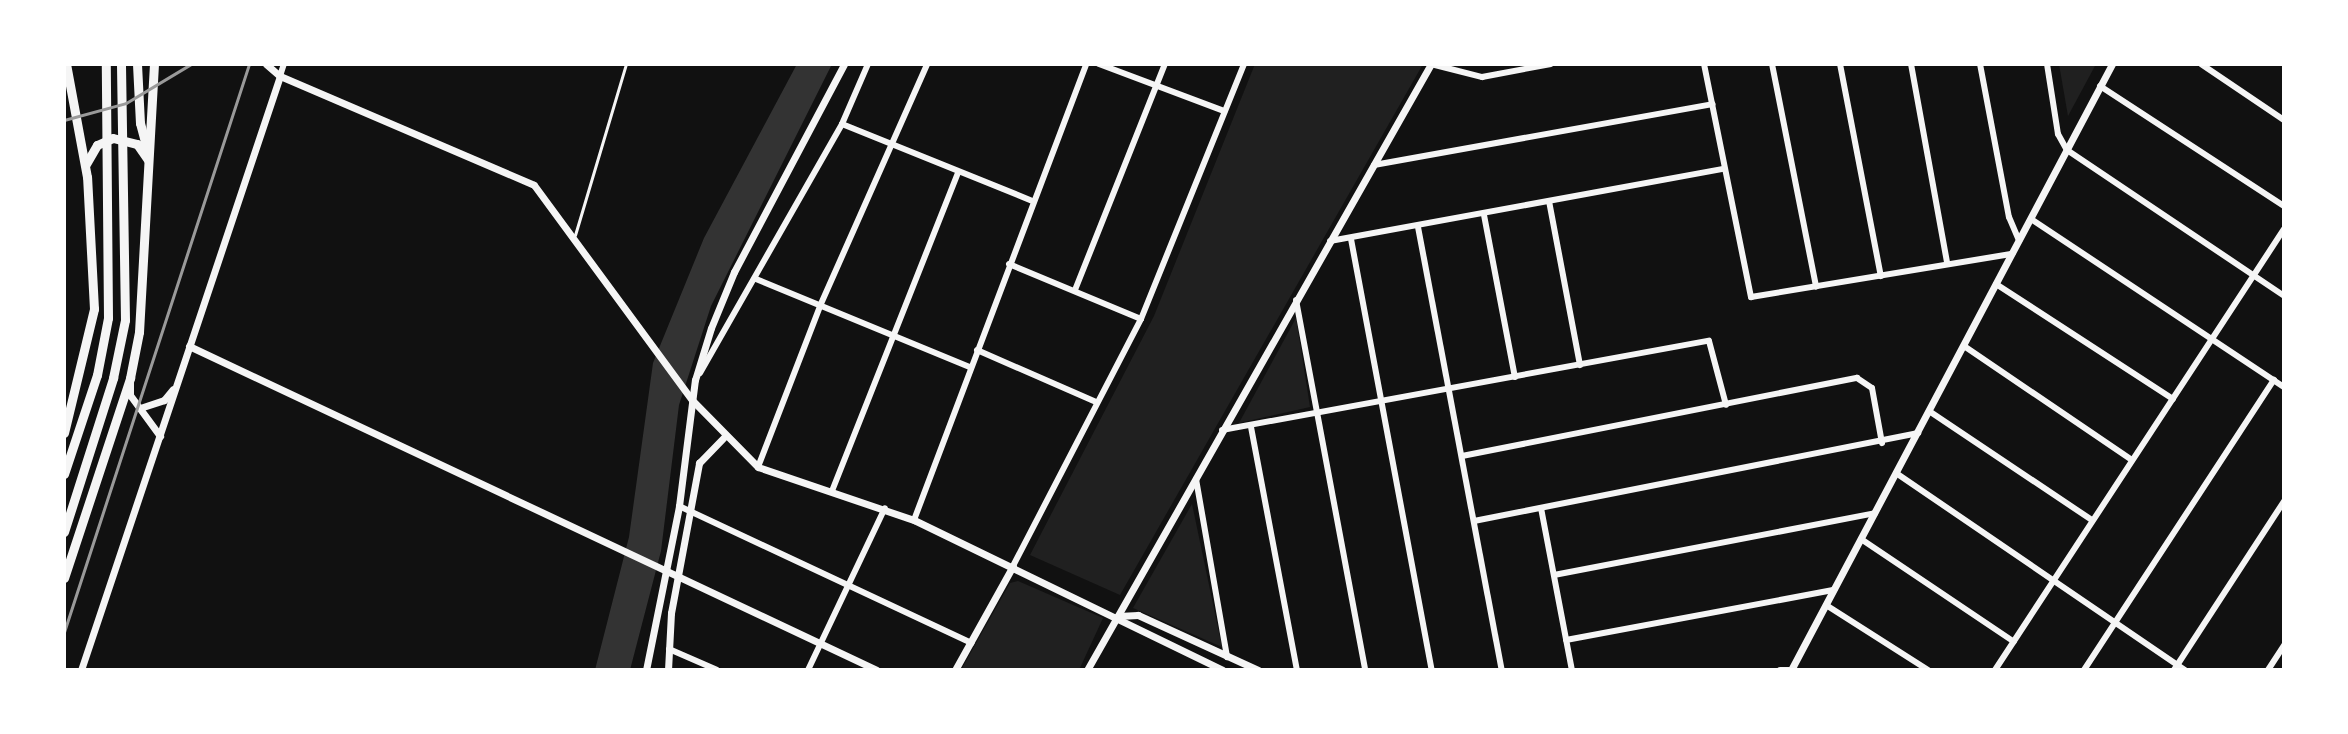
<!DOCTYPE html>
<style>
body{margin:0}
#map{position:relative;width:2348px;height:734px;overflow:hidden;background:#111;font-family:Roboto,sans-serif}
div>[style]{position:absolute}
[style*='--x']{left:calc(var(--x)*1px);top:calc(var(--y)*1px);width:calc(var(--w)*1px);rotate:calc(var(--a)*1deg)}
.green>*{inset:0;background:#202020}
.water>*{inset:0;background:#333}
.service>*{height:3px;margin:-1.5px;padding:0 1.5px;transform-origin:1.5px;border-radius:1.5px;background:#f5f5f5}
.minor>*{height:6px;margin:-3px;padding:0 3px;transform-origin:3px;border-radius:3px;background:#f5f5f5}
.tertiary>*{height:7px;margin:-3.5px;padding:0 3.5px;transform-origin:3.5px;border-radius:3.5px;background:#f5f5f5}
.primary>*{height:9px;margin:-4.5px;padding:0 4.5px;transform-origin:4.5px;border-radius:4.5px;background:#f5f5f5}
.rail>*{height:3px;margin:-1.5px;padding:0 1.5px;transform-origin:1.5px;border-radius:1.5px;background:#9a9a9a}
span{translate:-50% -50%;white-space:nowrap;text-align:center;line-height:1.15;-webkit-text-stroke:7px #fff;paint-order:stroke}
.frame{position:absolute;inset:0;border:66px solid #fff;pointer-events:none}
</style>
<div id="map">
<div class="green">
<div style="clip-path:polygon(1255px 64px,1423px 64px,1120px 595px,1030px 555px,1154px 316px)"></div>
<div style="clip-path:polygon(2059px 64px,2096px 64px,2068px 116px)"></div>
<div style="clip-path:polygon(1296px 318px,1310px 407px,1239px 423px)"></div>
<div style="clip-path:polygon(1192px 504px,1222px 647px,1133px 608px)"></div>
<div style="clip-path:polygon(1018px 581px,1103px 618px,1079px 670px,961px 670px,1010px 583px)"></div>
</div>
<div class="water">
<div style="clip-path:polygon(797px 64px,832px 64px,711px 306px,679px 405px,661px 551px,630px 670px,595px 670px,629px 537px,653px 363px,704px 238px)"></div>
</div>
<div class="service">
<div style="--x:575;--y:235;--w:178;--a:-73.4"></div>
</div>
<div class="minor">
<div style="--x:1099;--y:64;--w:134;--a:20.6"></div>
<div style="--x:1431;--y:64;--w:53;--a:14.3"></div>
<div style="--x:1482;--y:77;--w:70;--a:-10.7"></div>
<div style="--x:1704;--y:64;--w:238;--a:78.6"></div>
<div style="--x:1751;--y:297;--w:265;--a:-9.4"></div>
<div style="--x:1772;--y:64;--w:227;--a:78.8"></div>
<div style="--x:1840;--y:64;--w:216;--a:79.1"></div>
<div style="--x:1911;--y:64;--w:202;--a:79.7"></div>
<div style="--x:1980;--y:64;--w:156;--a:79.3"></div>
<div style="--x:2009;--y:217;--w:26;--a:67"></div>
<div style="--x:2047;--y:64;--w:71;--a:81.1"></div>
<div style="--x:2058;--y:134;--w:18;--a:61"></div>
<div style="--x:2067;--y:150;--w:262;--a:33.9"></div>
<div style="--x:2201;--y:64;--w:100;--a:34"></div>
<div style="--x:280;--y:76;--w:13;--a:-72"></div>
<div style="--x:2100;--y:86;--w:220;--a:33.1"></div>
<div style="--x:842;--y:124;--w:206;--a:22"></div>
<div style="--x:1374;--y:165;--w:344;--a:-10.2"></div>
<div style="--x:1549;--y:201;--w:167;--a:79.3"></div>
<div style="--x:1484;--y:215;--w:165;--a:79.2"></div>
<div style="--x:2031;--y:219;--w:304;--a:33.6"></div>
<div style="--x:1418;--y:227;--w:451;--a:79.3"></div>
<div style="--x:1351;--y:239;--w:439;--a:79.4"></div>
<div style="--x:1330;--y:241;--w:401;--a:-10.4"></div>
<div style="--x:1009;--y:264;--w:143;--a:22.6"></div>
<div style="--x:756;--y:279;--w:231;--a:22.4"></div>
<div style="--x:1996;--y:284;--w:211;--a:33"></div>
<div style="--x:1075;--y:290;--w:243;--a:-68.3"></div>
<div style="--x:1296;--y:300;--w:376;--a:79.4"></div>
<div style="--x:1964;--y:346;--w:203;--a:34.2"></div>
<div style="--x:977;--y:350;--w:130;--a:23.6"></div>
<div style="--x:700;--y:373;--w:287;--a:-60.3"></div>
<div style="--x:842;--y:124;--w:65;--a:-66.6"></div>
<div style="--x:1929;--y:411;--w:196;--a:33.8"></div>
<div style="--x:1251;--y:427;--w:247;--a:79.3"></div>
<div style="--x:1222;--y:430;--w:495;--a:-10.4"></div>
<div style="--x:1709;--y:341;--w:66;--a:75.1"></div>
<div style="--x:1462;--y:456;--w:403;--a:-11.2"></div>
<div style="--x:1857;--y:378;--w:18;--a:34"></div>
<div style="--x:1872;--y:388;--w:56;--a:79.7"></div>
<div style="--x:758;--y:467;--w:173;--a:-68.9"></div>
<div style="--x:820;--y:306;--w:265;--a:-66.1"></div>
<div style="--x:1896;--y:473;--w:350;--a:34.3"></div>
<div style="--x:1196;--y:479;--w:181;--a:80.1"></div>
<div style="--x:832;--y:491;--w:342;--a:-68.4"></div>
<div style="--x:679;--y:506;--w:323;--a:25.1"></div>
<div style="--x:1541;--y:508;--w:165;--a:79.2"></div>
<div style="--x:914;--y:520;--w:487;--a:-69.3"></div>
<div style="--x:1474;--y:521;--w:453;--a:-11.2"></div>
<div style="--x:1861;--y:539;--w:184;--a:33.9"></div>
<div style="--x:1013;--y:566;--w:278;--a:-62.6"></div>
<div style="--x:1141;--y:319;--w:275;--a:-68"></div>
<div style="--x:1554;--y:575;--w:327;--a:-10.9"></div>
<div style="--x:1826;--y:605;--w:121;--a:32.5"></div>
<div style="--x:1566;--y:640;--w:273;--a:-10.6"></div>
<div style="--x:669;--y:649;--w:52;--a:23.6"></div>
<div style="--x:808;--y:670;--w:179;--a:-64.6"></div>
<div style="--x:1780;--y:670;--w:15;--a:0"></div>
<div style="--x:1995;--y:670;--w:527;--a:-56.76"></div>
<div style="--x:2084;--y:670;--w:347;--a:-56.8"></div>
<div style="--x:2174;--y:670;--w:202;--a:-56.9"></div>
<div style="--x:2268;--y:670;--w:30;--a:-57"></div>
</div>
<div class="tertiary">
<div style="--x:266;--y:64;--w:18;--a:41"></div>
<div style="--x:280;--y:76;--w:276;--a:23.2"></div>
<div style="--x:534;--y:185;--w:267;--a:53.7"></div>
<div style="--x:692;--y:400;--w:94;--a:45.4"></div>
<div style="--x:758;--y:467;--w:165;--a:18.8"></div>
<div style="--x:914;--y:520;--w:343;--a:25.9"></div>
<div style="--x:189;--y:346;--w:760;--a:25.22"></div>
<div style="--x:130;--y:383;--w:12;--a:90"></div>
<div style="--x:130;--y:395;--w:51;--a:53.8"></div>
<div style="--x:143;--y:407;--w:22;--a:-18"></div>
<div style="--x:164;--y:400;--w:14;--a:-51"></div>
<div style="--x:1118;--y:616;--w:20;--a:-3"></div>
<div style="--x:1138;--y:615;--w:132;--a:24.6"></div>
<div style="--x:81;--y:670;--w:626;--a:-71.48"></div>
<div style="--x:646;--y:670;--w:167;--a:-78.6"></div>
<div style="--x:679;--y:506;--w:127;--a:-82.8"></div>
<div style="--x:695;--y:380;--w:54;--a:-72.9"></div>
<div style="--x:711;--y:328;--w:61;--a:-67.7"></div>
<div style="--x:734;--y:272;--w:235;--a:-62.1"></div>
<div style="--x:668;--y:670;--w:57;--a:-87"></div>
<div style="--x:671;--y:613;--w:153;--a:-79.4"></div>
<div style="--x:699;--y:463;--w:35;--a:-46"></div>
<div style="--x:955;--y:670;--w:119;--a:-60.9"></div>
<div style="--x:1087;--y:670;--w:697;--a:-60.42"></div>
<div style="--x:1791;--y:670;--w:686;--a:-62.09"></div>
</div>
<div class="primary">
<div style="--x:137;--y:64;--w:59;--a:87.1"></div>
<div style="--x:140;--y:123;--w:28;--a:75"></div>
<div style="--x:86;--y:164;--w:22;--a:-60"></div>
<div style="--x:97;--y:145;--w:17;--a:-24"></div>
<div style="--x:113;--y:138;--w:25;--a:14"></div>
<div style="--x:137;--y:144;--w:19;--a:55"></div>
<div style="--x:64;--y:433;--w:128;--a:-76.4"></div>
<div style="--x:94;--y:309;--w:132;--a:-93"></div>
<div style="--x:87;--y:177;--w:115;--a:-100.5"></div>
<div style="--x:64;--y:474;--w:104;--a:-71.6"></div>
<div style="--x:97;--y:375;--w:58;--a:-79.1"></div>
<div style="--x:108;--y:318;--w:254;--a:-90.5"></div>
<div style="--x:64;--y:532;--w:162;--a:-72.3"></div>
<div style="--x:113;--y:378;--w:59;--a:-78.3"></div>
<div style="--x:125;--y:320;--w:256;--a:-90.9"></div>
<div style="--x:64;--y:578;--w:211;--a:-71.7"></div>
<div style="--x:130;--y:378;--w:47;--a:-78.9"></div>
<div style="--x:139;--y:332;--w:268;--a:-86.8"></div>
</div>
<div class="rail">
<div style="--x:64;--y:120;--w:64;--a:-15.3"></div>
<div style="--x:126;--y:103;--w:76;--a:-31"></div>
<div style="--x:64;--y:632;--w:597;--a:-71.96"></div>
</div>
<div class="frame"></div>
</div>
